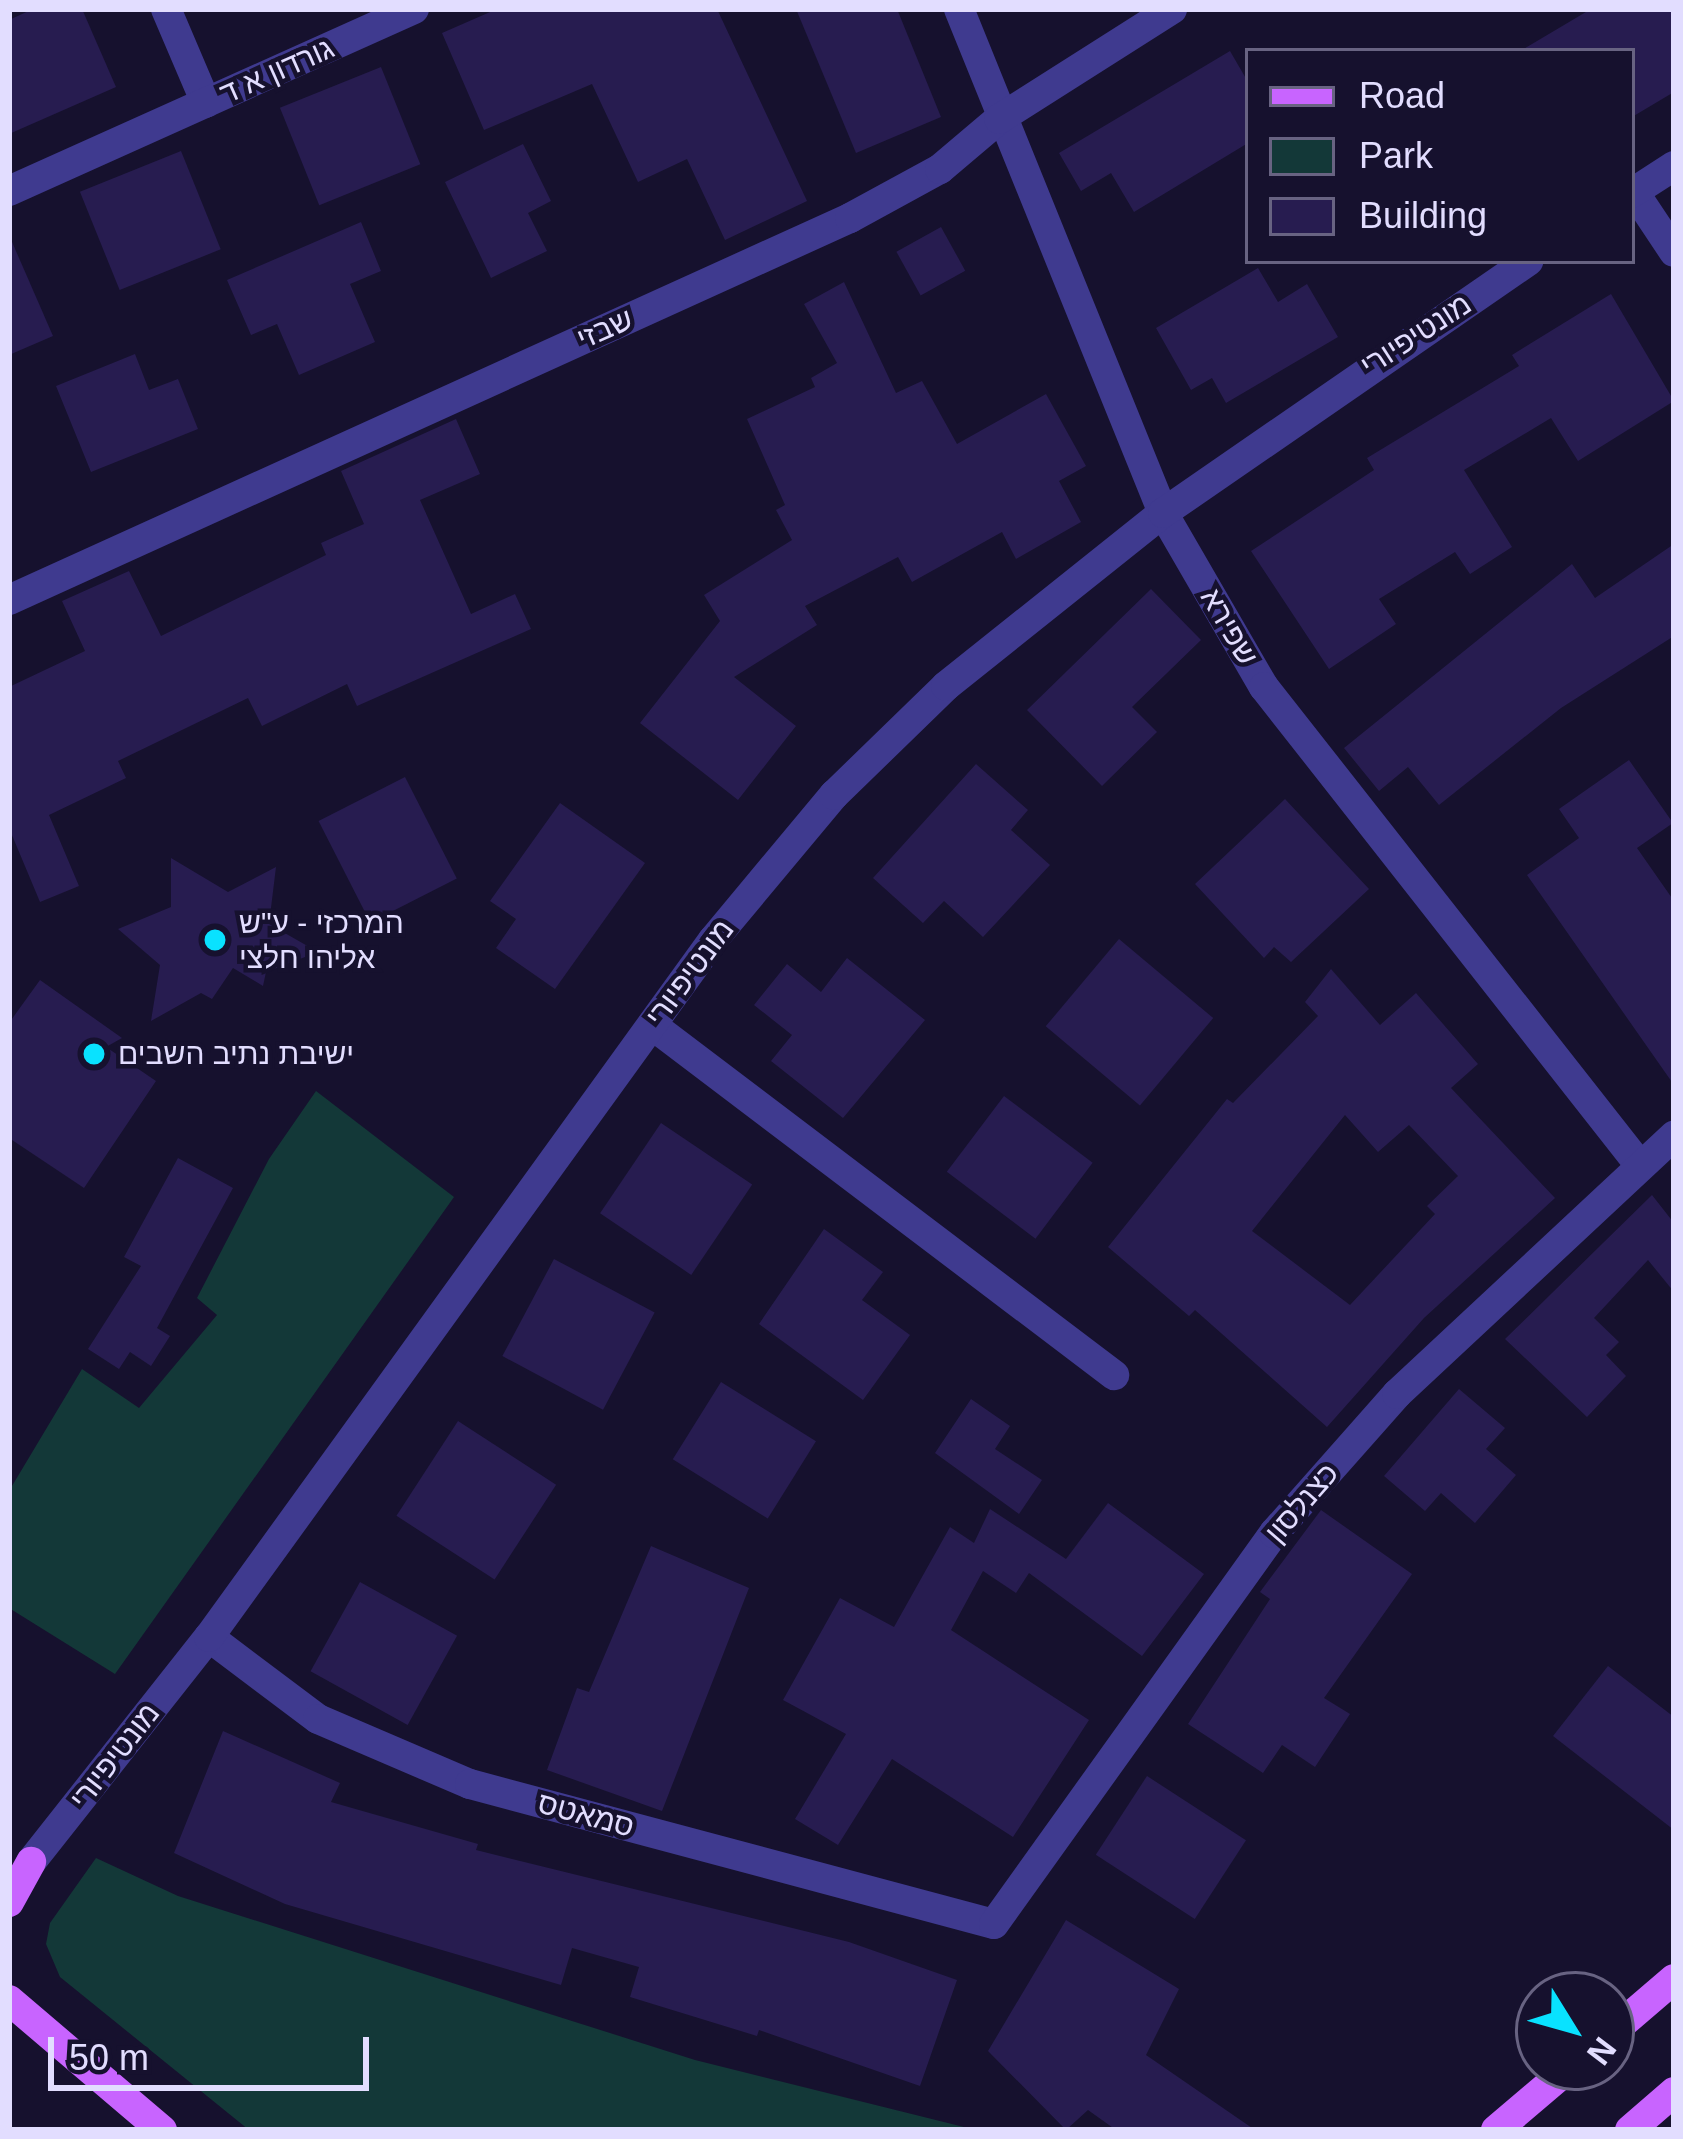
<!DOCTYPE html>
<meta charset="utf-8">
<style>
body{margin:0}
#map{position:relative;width:1683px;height:2139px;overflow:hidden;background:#16112e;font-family:Helvetica,"Noto Sans Hebrew",sans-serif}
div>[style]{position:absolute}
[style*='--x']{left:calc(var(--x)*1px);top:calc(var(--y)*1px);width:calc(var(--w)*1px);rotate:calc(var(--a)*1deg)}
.green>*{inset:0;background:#133838}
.building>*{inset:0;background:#271c50;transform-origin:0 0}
.minor>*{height:30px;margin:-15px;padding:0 15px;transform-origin:15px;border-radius:15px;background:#3f3a8f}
.major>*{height:30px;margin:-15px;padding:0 15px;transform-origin:15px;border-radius:15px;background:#c864ff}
.dots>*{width:33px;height:33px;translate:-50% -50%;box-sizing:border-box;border:6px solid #16112e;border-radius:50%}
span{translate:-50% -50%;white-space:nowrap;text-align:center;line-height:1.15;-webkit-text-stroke:9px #16112e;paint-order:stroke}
.street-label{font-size:30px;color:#e2ddff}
.poi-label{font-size:30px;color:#e2ddff}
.left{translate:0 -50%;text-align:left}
.frame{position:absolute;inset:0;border:12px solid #e2ddff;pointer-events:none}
.legend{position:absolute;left:1245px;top:48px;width:390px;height:216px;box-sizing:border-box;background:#16112e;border:3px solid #686382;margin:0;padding:15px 21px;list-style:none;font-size:36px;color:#e2ddff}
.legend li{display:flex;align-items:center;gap:24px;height:60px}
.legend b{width:60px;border:3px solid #686382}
.north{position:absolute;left:1515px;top:1971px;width:120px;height:120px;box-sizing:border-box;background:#16112e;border:3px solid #686382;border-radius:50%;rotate:127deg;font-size:33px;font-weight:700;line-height:48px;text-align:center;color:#e2ddff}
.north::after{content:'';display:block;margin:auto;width:42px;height:54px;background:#09e2ff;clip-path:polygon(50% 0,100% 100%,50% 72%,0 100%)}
.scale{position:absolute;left:48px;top:2037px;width:321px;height:54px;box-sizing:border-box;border:6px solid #e2ddff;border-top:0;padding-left:15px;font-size:36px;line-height:42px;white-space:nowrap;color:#e2ddff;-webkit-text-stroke:9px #16112e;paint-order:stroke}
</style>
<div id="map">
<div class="green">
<div style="clip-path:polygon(316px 1091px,454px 1197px,115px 1674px,9px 1608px,9px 1491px,82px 1369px,139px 1408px,217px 1315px,197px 1298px,269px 1159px)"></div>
<div style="clip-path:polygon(96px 1858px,178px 1896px,695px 2060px,976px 2130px,249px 2130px,60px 1977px,46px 1944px,50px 1923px)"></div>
</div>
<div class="building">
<div style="clip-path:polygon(33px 9px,82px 9px,116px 87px,9px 134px,9px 20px)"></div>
<div style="clip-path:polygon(497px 9px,717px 9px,807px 201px,725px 240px,687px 159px,638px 182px,592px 84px,484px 130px,442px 33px)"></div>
<div style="clip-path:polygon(796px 9px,897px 9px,941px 117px,856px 153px)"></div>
<div style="clip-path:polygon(1591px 9px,1674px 9px,1674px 92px,1632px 117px,1632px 51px,1520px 51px)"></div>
<div style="clip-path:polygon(1230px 51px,1248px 82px,1248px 143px,1134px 212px,1111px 173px,1081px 191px,1059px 153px)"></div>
<div style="left:381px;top:67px;width:105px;height:109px;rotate:68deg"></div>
<div style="clip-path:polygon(523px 144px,551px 201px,528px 213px,547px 251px,491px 278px,445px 182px)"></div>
<div style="left:181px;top:151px;width:106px;height:109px;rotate:68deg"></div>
<div style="clip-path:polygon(361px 222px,381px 271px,350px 284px,375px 342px,299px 375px,277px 324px,251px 335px,227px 280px)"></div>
<div style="left:941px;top:227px;width:50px;height:51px;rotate:61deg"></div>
<div style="clip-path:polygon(9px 235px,53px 336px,9px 355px)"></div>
<div style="clip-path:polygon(1258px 268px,1278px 302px,1307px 284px,1338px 337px,1226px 403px,1212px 378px,1191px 390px,1156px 328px)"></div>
<div style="clip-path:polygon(844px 282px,896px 393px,922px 381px,957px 444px,1046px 394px,1086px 466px,1059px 481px,1081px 522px,1016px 559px,1002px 532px,912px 582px,898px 557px,805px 606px,817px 625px,734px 677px,796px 726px,738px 800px,640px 723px,720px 621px,704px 595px,792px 540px,776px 510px,785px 505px,747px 419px,815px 387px,811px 378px,837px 363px,804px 304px)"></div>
<div style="clip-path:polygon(1611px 294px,1674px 401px,1578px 461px,1551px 418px,1464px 470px,1512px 547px,1470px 574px,1455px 552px,1379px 599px,1396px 624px,1329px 669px,1251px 551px,1374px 470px,1367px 458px,1519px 366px,1512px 355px)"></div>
<div style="clip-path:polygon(135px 354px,149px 390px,178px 379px,198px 429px,91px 472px,56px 386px)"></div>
<div style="clip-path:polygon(456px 419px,480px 474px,420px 500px,471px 614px,515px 594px,531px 629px,357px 706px,347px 684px,262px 726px,248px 698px,118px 761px,126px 778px,49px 815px,79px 886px,40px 902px,9px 828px,9px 687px,85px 651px,62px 601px,129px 571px,161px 636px,326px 555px,321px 543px,364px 524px,341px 471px)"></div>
<div style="clip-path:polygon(1674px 544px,1674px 636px,1561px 708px,1439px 805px,1408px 767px,1379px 791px,1344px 748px,1572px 564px,1595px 598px)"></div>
<div style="clip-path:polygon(1151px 589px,1201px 640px,1132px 707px,1157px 732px,1102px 786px,1027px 710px)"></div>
<div style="clip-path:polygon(1629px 760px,1673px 823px,1637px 848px,1674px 901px,1674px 1085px,1527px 875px,1579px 838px,1559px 809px)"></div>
<div style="clip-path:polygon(976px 764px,1028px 810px,1011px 830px,1050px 865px,983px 937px,944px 901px,923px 923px,873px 878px)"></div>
<div style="left:405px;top:777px;width:114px;height:97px;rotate:63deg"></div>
<div style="clip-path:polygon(1285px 799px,1369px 889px,1291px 962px,1274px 947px,1264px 958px,1195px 884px)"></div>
<div style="clip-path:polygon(560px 803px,645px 863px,555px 989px,496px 948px,516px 919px,490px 901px)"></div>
<div style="clip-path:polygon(171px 858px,228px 892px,276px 867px,269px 924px,318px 952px,266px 972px,263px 986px,233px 968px,212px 999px,201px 993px,151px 1021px,160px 965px,118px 929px,171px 907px)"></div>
<div style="left:1119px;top:939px;width:123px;height:114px;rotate:40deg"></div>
<div style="clip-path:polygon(847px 958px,925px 1020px,843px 1118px,771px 1061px,792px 1035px,754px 1005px,787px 964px,821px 992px)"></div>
<div style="clip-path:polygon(evenodd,1331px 969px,1380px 1025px,1416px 993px,1478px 1064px,1451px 1088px,1555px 1198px,1424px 1318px,1327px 1427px,1195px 1310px,1189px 1316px,1108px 1247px,1227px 1099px,1233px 1103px,1318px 1016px,1305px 1002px,1331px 969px,1345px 1115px,1378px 1152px,1409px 1125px,1458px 1176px,1427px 1206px,1435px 1214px,1350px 1305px,1252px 1231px,1345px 1115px)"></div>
<div style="clip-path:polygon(40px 980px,122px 1038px,106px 1047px,156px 1081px,84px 1188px,9px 1138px,9px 1023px)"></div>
<div style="left:1004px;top:1096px;width:111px;height:95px;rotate:37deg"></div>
<div style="left:661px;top:1123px;width:110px;height:109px;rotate:34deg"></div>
<div style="clip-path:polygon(178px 1158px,233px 1188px,157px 1328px,170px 1336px,151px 1366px,130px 1352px,119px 1369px,88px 1349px,141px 1266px,124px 1257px)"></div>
<div style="clip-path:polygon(1652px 1195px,1674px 1223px,1674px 1292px,1648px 1260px,1594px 1318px,1619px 1342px,1606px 1355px,1626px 1376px,1587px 1417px,1505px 1339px)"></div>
<div style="clip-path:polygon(824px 1229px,883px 1272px,862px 1300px,910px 1335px,863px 1400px,759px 1324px)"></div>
<div style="left:554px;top:1259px;width:114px;height:110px;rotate:28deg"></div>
<div style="left:721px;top:1382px;width:112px;height:91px;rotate:32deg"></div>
<div style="clip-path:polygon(1459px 1389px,1505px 1428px,1486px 1449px,1516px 1475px,1475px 1523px,1441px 1493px,1425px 1511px,1384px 1476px)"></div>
<div style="clip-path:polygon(971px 1399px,1010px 1426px,995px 1449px,1042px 1480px,1019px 1514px,935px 1453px)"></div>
<div style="left:458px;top:1421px;width:117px;height:113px;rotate:33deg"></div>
<div style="clip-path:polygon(1108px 1503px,1204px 1574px,1142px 1656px,1029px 1573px,1016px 1593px,983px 1571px,951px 1630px,1089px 1720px,1013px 1837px,892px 1759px,838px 1845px,795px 1819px,846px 1734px,783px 1700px,840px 1598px,894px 1627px,950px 1527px,974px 1543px,990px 1509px,1066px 1559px)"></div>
<div style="clip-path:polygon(1321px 1510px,1412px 1574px,1324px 1698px,1350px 1714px,1315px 1767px,1282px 1745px,1263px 1773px,1188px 1724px,1270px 1599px,1260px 1592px)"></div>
<div style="clip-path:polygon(651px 1546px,749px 1588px,662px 1811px,547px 1770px,577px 1688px,589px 1692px)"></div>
<div style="left:360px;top:1582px;width:111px;height:102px;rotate:29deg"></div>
<div style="clip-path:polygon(1608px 1666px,1674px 1717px,1674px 1830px,1553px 1736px)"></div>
<div style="clip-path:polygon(223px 1731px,340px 1783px,331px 1802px,478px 1844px,476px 1850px,849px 1942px,957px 1980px,920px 2086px,759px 2030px,757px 2036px,630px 1997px,639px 1967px,572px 1948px,561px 1985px,285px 1904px,174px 1853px)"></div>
<div style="left:1147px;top:1776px;width:118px;height:94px;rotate:33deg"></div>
<div style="clip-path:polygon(1066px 1920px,1179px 1989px,1146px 2055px,1255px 2130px,1116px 2130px,1088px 2110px,1066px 2130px,988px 2051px)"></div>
</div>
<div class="minor">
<div style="--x:166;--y:9;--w:102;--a:66.9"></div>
<div style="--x:959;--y:9;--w:544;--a:67.96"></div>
<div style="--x:1163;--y:513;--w:201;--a:59.9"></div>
<div style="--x:1264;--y:687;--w:605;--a:51.84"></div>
<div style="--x:9;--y:191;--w:444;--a:-24.2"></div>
<div style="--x:1634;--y:192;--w:72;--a:56.3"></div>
<div style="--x:1632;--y:193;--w:50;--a:-32.7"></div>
<div style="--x:9;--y:600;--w:924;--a:-24.43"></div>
<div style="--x:850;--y:218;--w:102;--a:-28.6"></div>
<div style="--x:940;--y:169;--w:77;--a:-40.3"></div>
<div style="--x:999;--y:119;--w:205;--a:-32.4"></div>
<div style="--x:652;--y:1025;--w:580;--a:37.15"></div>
<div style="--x:209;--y:1637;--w:136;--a:37"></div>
<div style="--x:318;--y:1719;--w:165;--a:23.2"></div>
<div style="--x:470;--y:1784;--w:542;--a:14.96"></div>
<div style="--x:994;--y:1924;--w:481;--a:-54.4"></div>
<div style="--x:1274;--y:1533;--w:186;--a:-48.5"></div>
<div style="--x:1397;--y:1394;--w:379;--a:-43"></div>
<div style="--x:31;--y:1862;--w:287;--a:-51.7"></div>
<div style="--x:209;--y:1637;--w:860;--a:-54.13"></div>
<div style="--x:713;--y:940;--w:189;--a:-50.2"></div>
<div style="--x:834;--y:795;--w:156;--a:-44.2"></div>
<div style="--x:946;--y:686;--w:278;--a:-38.6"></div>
<div style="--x:1163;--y:513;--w:444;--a:-34.6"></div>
</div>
<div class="major">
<div style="--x:9;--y:1902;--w:46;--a:-61.2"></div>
<div style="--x:9;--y:2000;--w:201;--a:40.4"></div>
<div style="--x:1611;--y:2033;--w:83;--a:-40.6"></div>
<div style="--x:1496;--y:2130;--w:97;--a:-40.4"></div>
<div style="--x:1630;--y:2130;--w:58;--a:-40.8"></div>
</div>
<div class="dots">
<div style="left:215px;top:940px;background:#09e2ff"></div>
<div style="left:94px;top:1054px;background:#09e2ff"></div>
</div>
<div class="street-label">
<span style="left:277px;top:71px;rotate:-24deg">גורדון א ד</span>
<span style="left:605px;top:329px;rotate:-24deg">שבזי</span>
<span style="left:1416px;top:335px;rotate:-33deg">מונטיפיורי</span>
<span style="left:1229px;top:627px;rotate:60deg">שפירא</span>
<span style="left:690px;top:973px;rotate:-53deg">מונטיפיורי</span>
<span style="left:1302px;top:1503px;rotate:-49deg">כצנלסון</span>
<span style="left:115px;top:1756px;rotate:-52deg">מונטיפיורי</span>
<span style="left:586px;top:1815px;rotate:15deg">סמאטס</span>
</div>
<div class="poi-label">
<span class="left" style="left:239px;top:940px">המרכזי - ע"ש<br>אליהו חלצי</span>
<span class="left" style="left:118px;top:1054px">ישיבת נתיב השבים</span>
</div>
<div class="frame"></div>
<ul class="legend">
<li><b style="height:15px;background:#c864ff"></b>Road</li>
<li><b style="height:33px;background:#133838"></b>Park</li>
<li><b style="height:33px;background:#271c50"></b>Building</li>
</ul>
<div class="north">N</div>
<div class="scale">50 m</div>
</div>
